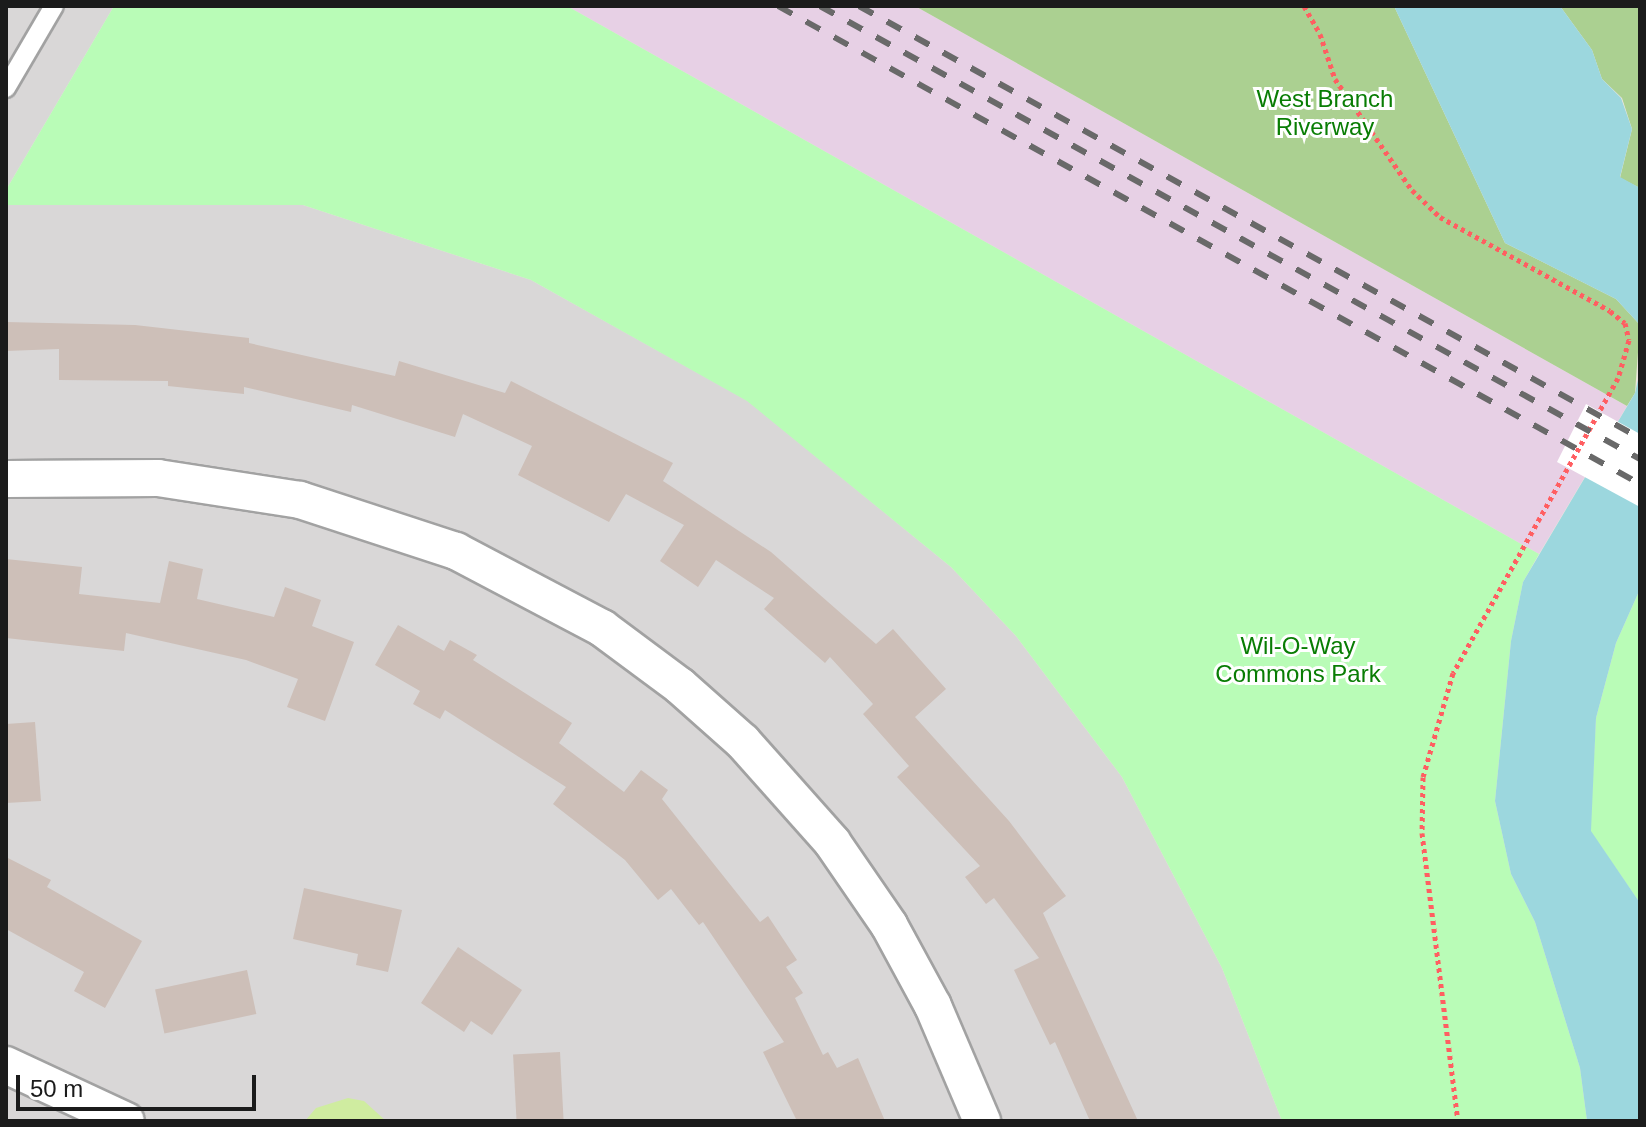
<!DOCTYPE html>
<style>
body{margin:0}
#map{position:relative;width:1646px;height:1127px;overflow:hidden;background:#ede7df;font-family:Arial,sans-serif}
div>[style]{position:absolute}
[style*='--x']{left:calc(var(--x)*1px);top:calc(var(--y)*1px);width:calc(var(--w)*1px);rotate:calc(var(--a)*1deg)}
.residential>*{inset:0;background:#d9d7d7}
.industrial>*{inset:0;background:#e7d0e5}
.grass>*{inset:0;background:#cfeca0}
.forest>*{inset:0;background:#abd091}
.park>*{inset:0;background:#b9fcb7}
.water>*{inset:0;background:#9cd7de}
.pier>*{inset:0;background:#fff}
.building>*{inset:0;background:#cdbfb8;transform-origin:0 0}
.path>*{height:5px;margin-top:-2.5px;transform-origin:0;background:repeating-linear-gradient(90deg,#ff5e61 0 4px,transparent 0 8px)}
.roads{filter:drop-shadow(2px 0 #a2a2a2) drop-shadow(-2px 0 #a2a2a2) drop-shadow(0 2px #a2a2a2) drop-shadow(0 -2px #a2a2a2)}
.service>*{height:18px;margin:-9px;padding:0 9px;transform-origin:9px;border-radius:9px;background:#fff}
.minor>*{height:36px;margin:-18px;padding:0 18px;transform-origin:18px;border-radius:18px;background:#fff}
.rail>*{height:6px;margin-top:-3px;transform-origin:0;background:repeating-linear-gradient(90deg,#696969 0 16px,transparent 0 32px)}
span{translate:-50% -50%;white-space:nowrap;text-align:center;line-height:1.15;-webkit-text-stroke:6px #fff;paint-order:stroke}
.park-label{font-size:24px;color:#097d04}
.frame{position:absolute;inset:0;border:8px solid #1b1b1b;pointer-events:none}
.scale{position:absolute;left:16px;top:1075px;width:240px;height:36px;box-sizing:border-box;border:4px solid #1b1b1b;border-top:0;padding-left:10px;font-size:24px;line-height:28px;white-space:nowrap;color:#1b1b1b;-webkit-text-stroke:6px #fff;paint-order:stroke}
</style>
<div id="map">
<div class="residential">
<div style="clip-path:polygon(6px 6px,114px 6px,6px 190px)"></div>
<div style="clip-path:polygon(6px 205px,303px 205px,531px 280px,748px 401px,951px 567px,1016px 636px,1122px 777px,1222px 968px,1282px 1121px,6px 1121px)"></div>
</div>
<div class="industrial">
<div style="clip-path:polygon(567px 6px,915px 6px,1627px 406px,1539px 554px)"></div>
</div>
<div class="grass">
<div style="clip-path:polygon(348px 1098px,364px 1101px,386px 1121px,305px 1121px,316px 1108px)"></div>
</div>
<div class="forest">
<div style="clip-path:polygon(915px 6px,1394px 6px,1505px 243px,1616px 299px,1640px 325px,1635px 393px,1627px 406px)"></div>
<div style="clip-path:polygon(1560px 6px,1640px 6px,1640px 188px,1620px 178px,1632px 129px,1622px 98px,1602px 79px,1592px 50px)"></div>
</div>
<div class="park">
<div style="clip-path:polygon(114px 6px,567px 6px,1539px 554px,1523px 582px,1511px 641px,1495px 801px,1511px 874px,1535px 922px,1580px 1068px,1587px 1121px,1282px 1121px,1222px 968px,1122px 777px,1016px 636px,951px 567px,747px 401px,531px 280px,303px 205px,6px 205px,6px 190px)"></div>
<div style="clip-path:polygon(1640px 589px,1640px 903px,1590px 831px,1596px 718px,1616px 643px)"></div>
</div>
<div class="water">
<div style="clip-path:polygon(1394px 6px,1560px 6px,1592px 50px,1602px 79px,1621px 98px,1632px 129px,1620px 177px,1640px 188px,1640px 325px,1616px 299px,1505px 243px)"></div>
<div style="clip-path:polygon(1640px 371px,1640px 589px,1616px 643px,1596px 718px,1591px 831px,1640px 903px,1640px 1121px,1587px 1121px,1580px 1068px,1535px 922px,1511px 874px,1495px 801px,1511px 641px,1523px 582px,1635px 393px)"></div>
</div>
<div class="pier">
<div style="clip-path:polygon(1586px 404px,1640px 434px,1640px 507px,1557px 462px)"></div>
</div>
<div class="building">
<div style="clip-path:polygon(6px 322px,135px 325px,249px 338px,249px 343px,395px 376px,399px 361px,505px 393px,511px 381px,673px 463px,663px 481px,771px 552px,876px 644px,893px 629px,946px 689px,915px 717px,1009px 821px,1066px 896px,1043px 913px,1138px 1121px,1090px 1121px,1055px 1042px,1050px 1045px,1014px 970px,1039px 958px,994px 898px,986px 904px,965px 877px,980px 866px,897px 777px,909px 766px,863px 714px,873px 704px,830px 657px,825px 663px,764px 609px,774px 598px,716px 560px,698px 587px,660px 561px,684px 525px,626px 494px,609px 522px,518px 475px,532px 446px,463px 414px,455px 437px,352px 405px,351px 412px,244px 387px,244px 394px,168px 386px,168px 381px,59px 380px,59px 349px,6px 351px)"></div>
<div style="clip-path:polygon(6px 559px,82px 567px,79px 594px,160px 603px,169px 561px,203px 569px,197px 599px,274px 617px,285px 587px,321px 600px,312px 626px,354px 642px,325px 721px,287px 707px,298px 679px,246px 660px,126px 633px,124px 651px,6px 638px)"></div>
<div style="clip-path:polygon(398px 625px,444px 651px,450px 640px,477px 655px,473px 660px,572px 723px,559px 743px,624px 792px,641px 770px,668px 790px,662px 799px,760px 922px,768px 916px,797px 960px,786px 967px,803px 993px,795px 998px,823px 1055px,828px 1052px,837px 1068px,858px 1058px,885px 1121px,797px 1121px,763px 1052px,784px 1042px,703px 922px,699px 925px,671px 889px,658px 900px,625px 860px,553px 804px,566px 787px,445px 710px,440px 719px,413px 704px,420px 691px,375px 665px)"></div>
<div style="clip-path:polygon(35px 722px,41px 801px,6px 803px,6px 724px)"></div>
<div style="clip-path:polygon(6px 857px,51px 880px,47px 887px,142px 941px,105px 1008px,74px 991px,84px 972px,6px 929px)"></div>
<div style="clip-path:polygon(304px 888px,402px 910px,388px 972px,356px 965px,358px 954px,293px 939px)"></div>
<div style="clip-path:polygon(458px 947px,522px 990px,492px 1035px,471px 1021px,464px 1032px,421px 1003px)"></div>
<div style="left:247px;top:970px;width:45px;height:94px;rotate:78deg"></div>
<div style="left:560px;top:1052px;width:69px;height:47px;rotate:87deg"></div>
</div>
<div class="path">
<div style="--x:1304;--y:6;--w:32;--a:60"></div>
<div style="--x:1320;--y:34;--w:47;--a:71.6"></div>
<div style="--x:1335;--y:79;--w:135;--a:55.3"></div>
<div style="--x:1412;--y:190;--w:39;--a:44"></div>
<div style="--x:1440;--y:217;--w:194;--a:28.9"></div>
<div style="--x:1610;--y:311;--w:19;--a:39"></div>
<div style="--x:1625;--y:323;--w:17;--a:77"></div>
<div style="--x:1629;--y:340;--w:40;--a:106"></div>
<div style="--x:1618;--y:378;--w:338;--a:119.2"></div>
<div style="--x:1453;--y:673;--w:108;--a:106.1"></div>
<div style="--x:1423;--y:777;--w:56;--a:91"></div>
<div style="--x:1422;--y:833;--w:290;--a:82.9"></div>
</div>
<div class="roads">
<div class="service">
<div style="--x:6;--y:88;--w:95;--a:-59.7"></div>
</div>
<div class="minor">
<div style="--x:6;--y:479;--w:152;--a:-0.4"></div>
<div style="--x:158;--y:478;--w:144;--a:8.8"></div>
<div style="--x:300;--y:500;--w:164;--a:18.1"></div>
<div style="--x:456;--y:551;--w:165;--a:27.8"></div>
<div style="--x:602;--y:628;--w:97;--a:36.6"></div>
<div style="--x:680;--y:686;--w:84;--a:41.6"></div>
<div style="--x:743;--y:742;--w:134;--a:48.3"></div>
<div style="--x:832;--y:842;--w:101;--a:55.5"></div>
<div style="--x:889;--y:925;--w:92;--a:61.5"></div>
<div style="--x:933;--y:1006;--w:125;--a:66.9"></div>
<div style="--x:6;--y:1065;--w:132;--a:25"></div>
</div>
</div>
<div class="rail">
<div style="--x:778;--y:6;--w:986;--a:29.01"></div>
<div style="--x:820;--y:6;--w:937;--a:28.92"></div>
<div style="--x:859;--y:6;--w:893;--a:28.95"></div>
</div>
<div class="park-label">
<span style="left:1325px;top:113px">West Branch<br>Riverway</span>
<span style="left:1298px;top:660px">Wil-O-Way<br>Commons Park</span>
</div>
<div class="frame"></div>
<div class="scale">50 m</div>
</div>
